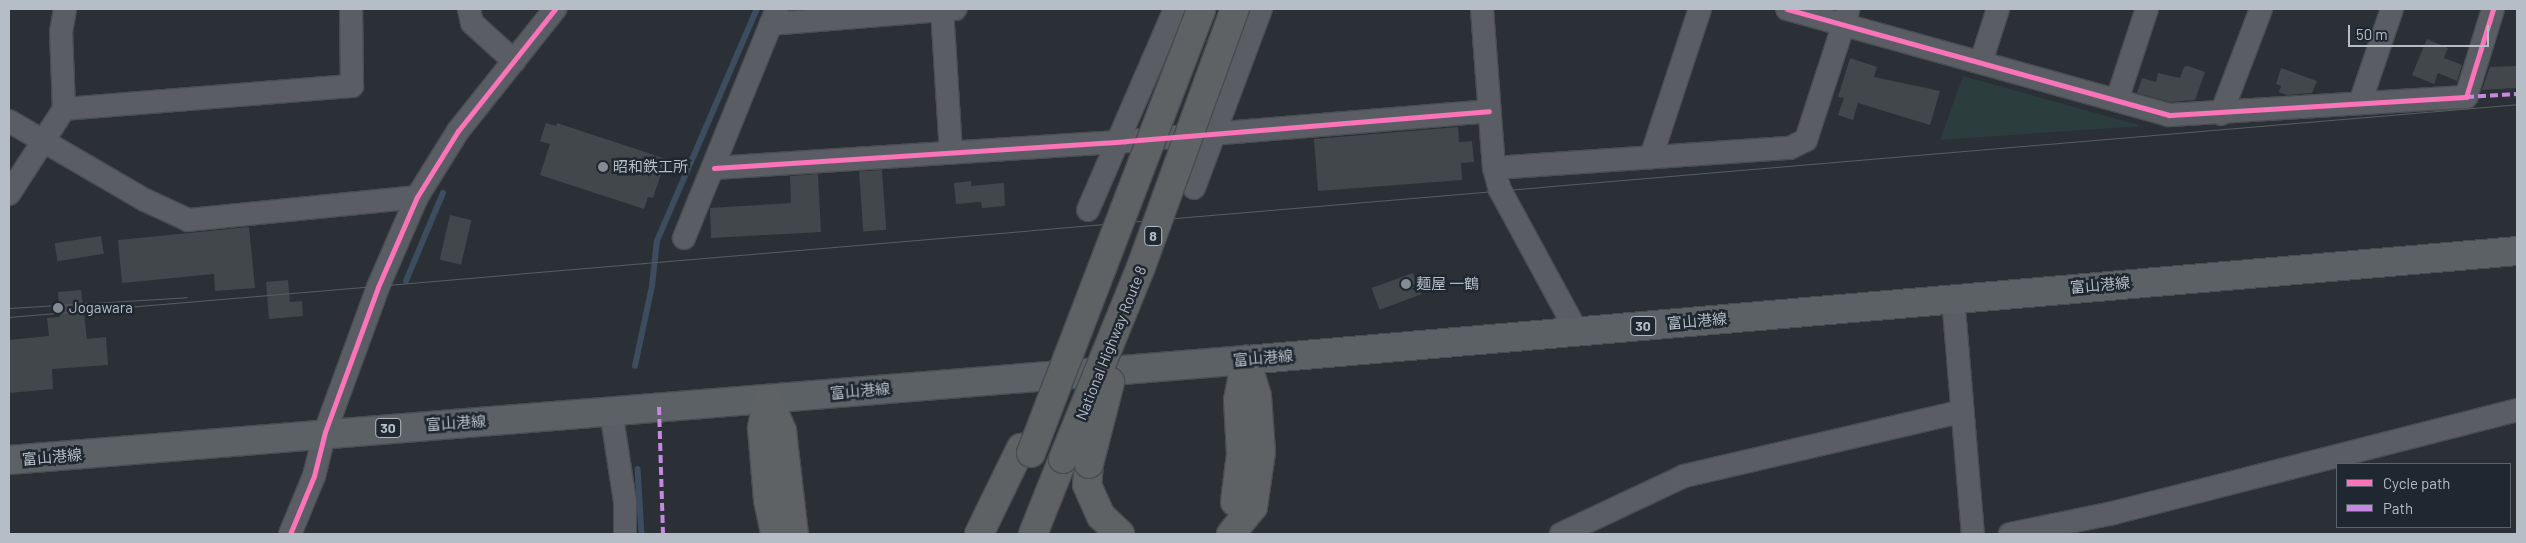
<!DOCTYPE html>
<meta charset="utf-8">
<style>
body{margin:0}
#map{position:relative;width:2526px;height:543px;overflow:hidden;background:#2a3036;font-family:Barlow,"Noto Sans JP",sans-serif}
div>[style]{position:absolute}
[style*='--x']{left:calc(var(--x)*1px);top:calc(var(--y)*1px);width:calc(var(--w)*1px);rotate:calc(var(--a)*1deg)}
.green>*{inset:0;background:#2b3d3d}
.stream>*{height:5.5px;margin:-2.75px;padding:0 2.75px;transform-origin:2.75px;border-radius:2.75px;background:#3b4d5e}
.building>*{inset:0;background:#42474c;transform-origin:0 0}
.roads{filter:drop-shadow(1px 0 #494c51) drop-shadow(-1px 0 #494c51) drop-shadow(0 1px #494c51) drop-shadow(0 -1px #494c51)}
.minor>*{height:22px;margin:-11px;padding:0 11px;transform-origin:11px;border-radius:11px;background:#5a5e64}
.major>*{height:28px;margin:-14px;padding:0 14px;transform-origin:14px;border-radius:14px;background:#5c6166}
.highway>*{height:28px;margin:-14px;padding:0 14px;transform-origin:14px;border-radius:14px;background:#5f6264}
.tram>*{height:1px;margin:-0.5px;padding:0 0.5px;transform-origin:0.5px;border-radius:0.5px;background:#595e62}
.bridges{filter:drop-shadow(1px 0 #474c51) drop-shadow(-1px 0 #474c51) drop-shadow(0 1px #474c51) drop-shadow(0 -1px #474c51)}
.highway-bridge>*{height:28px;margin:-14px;padding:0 14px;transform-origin:14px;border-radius:14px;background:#5f6264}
.quiet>*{height:4px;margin-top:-2px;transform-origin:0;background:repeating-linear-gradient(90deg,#c787e3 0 8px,transparent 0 12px)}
.cycleway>*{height:5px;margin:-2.5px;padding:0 2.5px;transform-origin:2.5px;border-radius:2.5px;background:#fb73b8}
.dots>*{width:14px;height:14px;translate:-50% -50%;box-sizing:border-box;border:2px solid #1f2730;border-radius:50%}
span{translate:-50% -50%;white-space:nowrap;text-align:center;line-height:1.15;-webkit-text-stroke:5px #1f2730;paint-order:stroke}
.shield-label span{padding:1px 4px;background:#1f2730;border:1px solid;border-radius:4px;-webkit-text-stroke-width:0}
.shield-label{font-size:14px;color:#b5bdc6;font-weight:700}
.poi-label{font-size:15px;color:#b5bdc6}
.left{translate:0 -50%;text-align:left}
.street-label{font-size:15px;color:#b5bdc6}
.frame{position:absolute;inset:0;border:10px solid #b5bdc6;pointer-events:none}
.legend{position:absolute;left:2336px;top:463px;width:175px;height:65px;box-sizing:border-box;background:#1f2730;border:1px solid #5b636c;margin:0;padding:6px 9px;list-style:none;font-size:15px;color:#b5bdc6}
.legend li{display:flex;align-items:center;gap:10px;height:25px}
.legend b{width:25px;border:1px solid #5b636c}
.scale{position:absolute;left:2348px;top:25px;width:141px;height:22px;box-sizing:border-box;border:2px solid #b5bdc6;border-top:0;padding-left:6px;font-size:15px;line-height:18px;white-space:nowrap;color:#b5bdc6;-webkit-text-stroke:4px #1f2730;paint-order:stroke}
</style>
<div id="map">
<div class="green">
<div style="clip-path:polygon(1963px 76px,2142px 126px,1940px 140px)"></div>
</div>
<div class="stream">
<div style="--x:406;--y:281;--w:95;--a:-67.2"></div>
<div style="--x:635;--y:366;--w:82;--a:-78"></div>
<div style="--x:652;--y:286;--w:45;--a:-83.7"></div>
<div style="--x:657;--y:241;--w:253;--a:-66.7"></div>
<div style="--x:638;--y:469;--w:65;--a:86.5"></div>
</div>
<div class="building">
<div style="clip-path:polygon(2427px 39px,2448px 48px,2444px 58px,2462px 65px,2457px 81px,2438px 73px,2434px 84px,2412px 75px)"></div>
<div style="clip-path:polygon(1850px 58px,1877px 67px,1874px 77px,1940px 91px,1930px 125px,1858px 103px,1853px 120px,1838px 115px,1844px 98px,1838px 97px)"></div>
<div style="clip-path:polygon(2188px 66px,2205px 72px,2195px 100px,2170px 102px,2137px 93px,2142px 78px,2156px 82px,2158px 73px,2180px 78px,2184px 67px)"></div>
<div style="clip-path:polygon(2517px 66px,2517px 88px,2482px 90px,2490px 67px)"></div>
<div style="clip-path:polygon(2281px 68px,2317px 81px,2312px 93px,2287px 95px,2279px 92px,2281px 86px,2276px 84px)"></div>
<div style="clip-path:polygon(546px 123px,556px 126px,557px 123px,666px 159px,653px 198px,648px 197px,644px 209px,540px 175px,550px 144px,540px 141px)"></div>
<div style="clip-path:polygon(1458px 127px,1459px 142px,1472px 141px,1474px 162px,1461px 163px,1462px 180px,1318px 191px,1314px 139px)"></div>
<div style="left:882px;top:170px;width:60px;height:23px;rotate:86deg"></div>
<div style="clip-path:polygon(818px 174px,821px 232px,711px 238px,710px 208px,791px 203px,790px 176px)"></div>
<div style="clip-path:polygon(971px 181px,971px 186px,1004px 183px,1005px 206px,982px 208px,981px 202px,956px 204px,954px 183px)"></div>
<div style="left:450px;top:215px;width:22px;height:46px;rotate:13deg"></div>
<div style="clip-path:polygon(249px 227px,255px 288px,215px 291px,214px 274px,122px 283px,118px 240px)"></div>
<div style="left:101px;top:236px;width:18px;height:47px;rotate:81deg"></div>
<div style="left:1413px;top:273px;width:23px;height:44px;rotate:70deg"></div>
<div style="clip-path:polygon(288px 280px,290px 302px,302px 301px,303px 316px,269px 319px,266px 282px)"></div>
<div style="clip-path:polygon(81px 290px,87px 339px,106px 337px,108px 365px,52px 369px,53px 389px,9px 393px,9px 340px,49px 336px,47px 318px,60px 317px,58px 292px)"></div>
</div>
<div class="roads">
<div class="minor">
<div style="--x:469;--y:9;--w:14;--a:78"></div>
<div style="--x:472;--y:23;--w:57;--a:42.1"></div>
<div style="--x:942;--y:9;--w:144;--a:86.4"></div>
<div style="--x:1482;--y:9;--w:159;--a:85.7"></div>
<div style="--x:1494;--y:168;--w:23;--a:75"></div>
<div style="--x:1500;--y:190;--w:162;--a:61.5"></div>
<div style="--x:1787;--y:9;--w:396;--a:15.5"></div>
<div style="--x:2169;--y:115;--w:298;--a:-3.5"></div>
<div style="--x:2466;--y:97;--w:92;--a:-72.9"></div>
<div style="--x:771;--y:24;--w:185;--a:-4.7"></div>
<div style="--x:1981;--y:62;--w:56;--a:-72.2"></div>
<div style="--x:2117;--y:100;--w:96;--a:-71.8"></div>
<div style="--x:2360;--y:103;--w:99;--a:-71.2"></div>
<div style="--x:64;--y:109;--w:289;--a:-4.6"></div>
<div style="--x:352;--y:86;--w:77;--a:-90.7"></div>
<div style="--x:2221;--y:114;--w:112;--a:-69.1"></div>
<div style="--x:9;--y:121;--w:157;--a:30.2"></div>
<div style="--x:145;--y:200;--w:47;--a:24.9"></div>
<div style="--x:188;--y:220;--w:230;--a:-5.7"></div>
<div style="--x:1651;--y:157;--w:156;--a:-71.7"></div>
<div style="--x:714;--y:168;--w:413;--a:-3.7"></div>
<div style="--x:1126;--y:141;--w:364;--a:-4.7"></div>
<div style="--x:1494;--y:168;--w:297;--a:-3.9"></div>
<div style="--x:1790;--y:148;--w:18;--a:-27"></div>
<div style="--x:1806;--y:140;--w:136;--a:-72"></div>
<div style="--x:1194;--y:188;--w:191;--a:-69.5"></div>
<div style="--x:9;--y:194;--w:101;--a:-57.1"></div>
<div style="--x:64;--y:109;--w:77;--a:-92.2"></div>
<div style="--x:61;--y:32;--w:23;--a:-80"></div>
<div style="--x:1088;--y:210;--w:219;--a:-66.6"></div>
<div style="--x:684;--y:238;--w:247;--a:-67.9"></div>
<div style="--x:1953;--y:297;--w:238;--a:85.2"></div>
<div style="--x:611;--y:411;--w:91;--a:81.2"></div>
<div style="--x:625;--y:501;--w:33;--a:90"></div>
<div style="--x:290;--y:534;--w:63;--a:-67.5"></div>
<div style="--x:314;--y:476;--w:45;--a:-76"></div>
<div style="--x:325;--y:432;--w:154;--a:-69.9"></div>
<div style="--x:378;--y:287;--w:98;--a:-66.6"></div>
<div style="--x:417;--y:197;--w:78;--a:-58.2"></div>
<div style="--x:458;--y:131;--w:156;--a:-51.5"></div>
<div style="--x:1561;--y:534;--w:136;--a:-25.2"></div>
<div style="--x:1684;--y:476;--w:286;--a:-13.1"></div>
<div style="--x:2010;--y:534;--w:105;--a:-11.5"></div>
<div style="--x:2113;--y:513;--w:417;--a:-14.3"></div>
</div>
<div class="major">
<div style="--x:9;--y:460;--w:1241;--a:-4.62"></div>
<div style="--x:1246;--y:360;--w:1276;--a:-4.9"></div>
</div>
<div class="highway">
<div style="--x:768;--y:399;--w:35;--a:66"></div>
<div style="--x:782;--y:431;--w:104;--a:83.4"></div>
<div style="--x:768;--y:399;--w:30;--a:102"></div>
<div style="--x:762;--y:428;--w:72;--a:85.2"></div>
<div style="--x:768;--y:500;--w:35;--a:78"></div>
<div style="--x:1089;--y:464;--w:21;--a:95"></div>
<div style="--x:1087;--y:485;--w:34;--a:66"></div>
<div style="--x:1101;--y:516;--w:26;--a:43"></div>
<div style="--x:1235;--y:502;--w:48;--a:-82.9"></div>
<div style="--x:1241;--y:454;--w:54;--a:-93.2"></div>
<div style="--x:1238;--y:400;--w:38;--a:-79"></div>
<div style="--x:979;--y:534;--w:96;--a:-64"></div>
<div style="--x:1033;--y:534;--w:81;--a:-68.2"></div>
<div style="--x:1231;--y:534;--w:35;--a:-51"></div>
<div style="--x:1253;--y:507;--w:56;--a:-81.7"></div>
<div style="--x:1261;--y:452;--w:56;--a:-94.1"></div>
<div style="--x:1257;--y:396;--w:38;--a:-107"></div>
</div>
</div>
<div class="tram">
<div style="--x:9;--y:308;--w:178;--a:-3.5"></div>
<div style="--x:9;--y:317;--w:2517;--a:-4.85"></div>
</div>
<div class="bridges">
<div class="highway-bridge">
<div style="--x:1031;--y:453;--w:475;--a:-69"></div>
<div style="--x:1063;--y:459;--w:207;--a:-67.9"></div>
<div style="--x:1141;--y:267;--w:275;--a:-70"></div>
<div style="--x:1089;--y:464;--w:85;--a:-75.6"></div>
</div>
</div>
<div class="quiet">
<div style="--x:2466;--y:97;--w:51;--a:-3.4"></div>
<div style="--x:659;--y:407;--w:127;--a:88.2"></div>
</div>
<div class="cycleway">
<div style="--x:1787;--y:9;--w:396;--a:15.5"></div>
<div style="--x:2169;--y:115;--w:298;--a:-3.5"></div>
<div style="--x:2466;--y:97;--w:92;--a:-72.9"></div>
<div style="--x:714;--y:168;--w:413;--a:-3.7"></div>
<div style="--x:1126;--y:141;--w:364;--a:-4.7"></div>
<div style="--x:290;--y:534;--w:63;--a:-67.5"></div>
<div style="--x:314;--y:476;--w:45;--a:-76"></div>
<div style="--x:325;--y:432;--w:154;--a:-69.9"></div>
<div style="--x:378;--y:287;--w:98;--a:-66.6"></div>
<div style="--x:417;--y:197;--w:78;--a:-58.2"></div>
<div style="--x:458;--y:131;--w:156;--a:-51.5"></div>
</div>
<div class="dots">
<div style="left:603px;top:167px;background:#848c94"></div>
<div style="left:1406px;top:284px;background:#848c94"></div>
<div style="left:58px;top:308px;background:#848c94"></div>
</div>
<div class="shield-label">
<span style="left:1153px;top:236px">8</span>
<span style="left:1643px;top:326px">30</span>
<span style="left:388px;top:428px">30</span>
</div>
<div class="poi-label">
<span class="left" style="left:613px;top:167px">昭和鉄工所</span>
<span class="left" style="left:1416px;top:284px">麺屋 一鶴</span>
<span class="left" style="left:69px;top:308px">Jogawara</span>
</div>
<div class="street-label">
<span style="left:2100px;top:285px;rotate:-5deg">富山港線</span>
<span style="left:1697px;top:321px;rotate:-5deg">富山港線</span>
<span style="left:1111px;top:343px;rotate:-68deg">National Highway Route 8</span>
<span style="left:1263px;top:358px;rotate:-5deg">富山港線</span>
<span style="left:860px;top:391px;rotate:-5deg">富山港線</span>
<span style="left:456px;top:423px;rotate:-4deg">富山港線</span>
<span style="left:52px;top:457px;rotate:-5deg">富山港線</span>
</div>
<div class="frame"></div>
<ul class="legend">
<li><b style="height:6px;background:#fb73b8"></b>Cycle path</li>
<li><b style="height:6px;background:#c787e3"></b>Path</li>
</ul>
<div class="scale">50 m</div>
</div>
